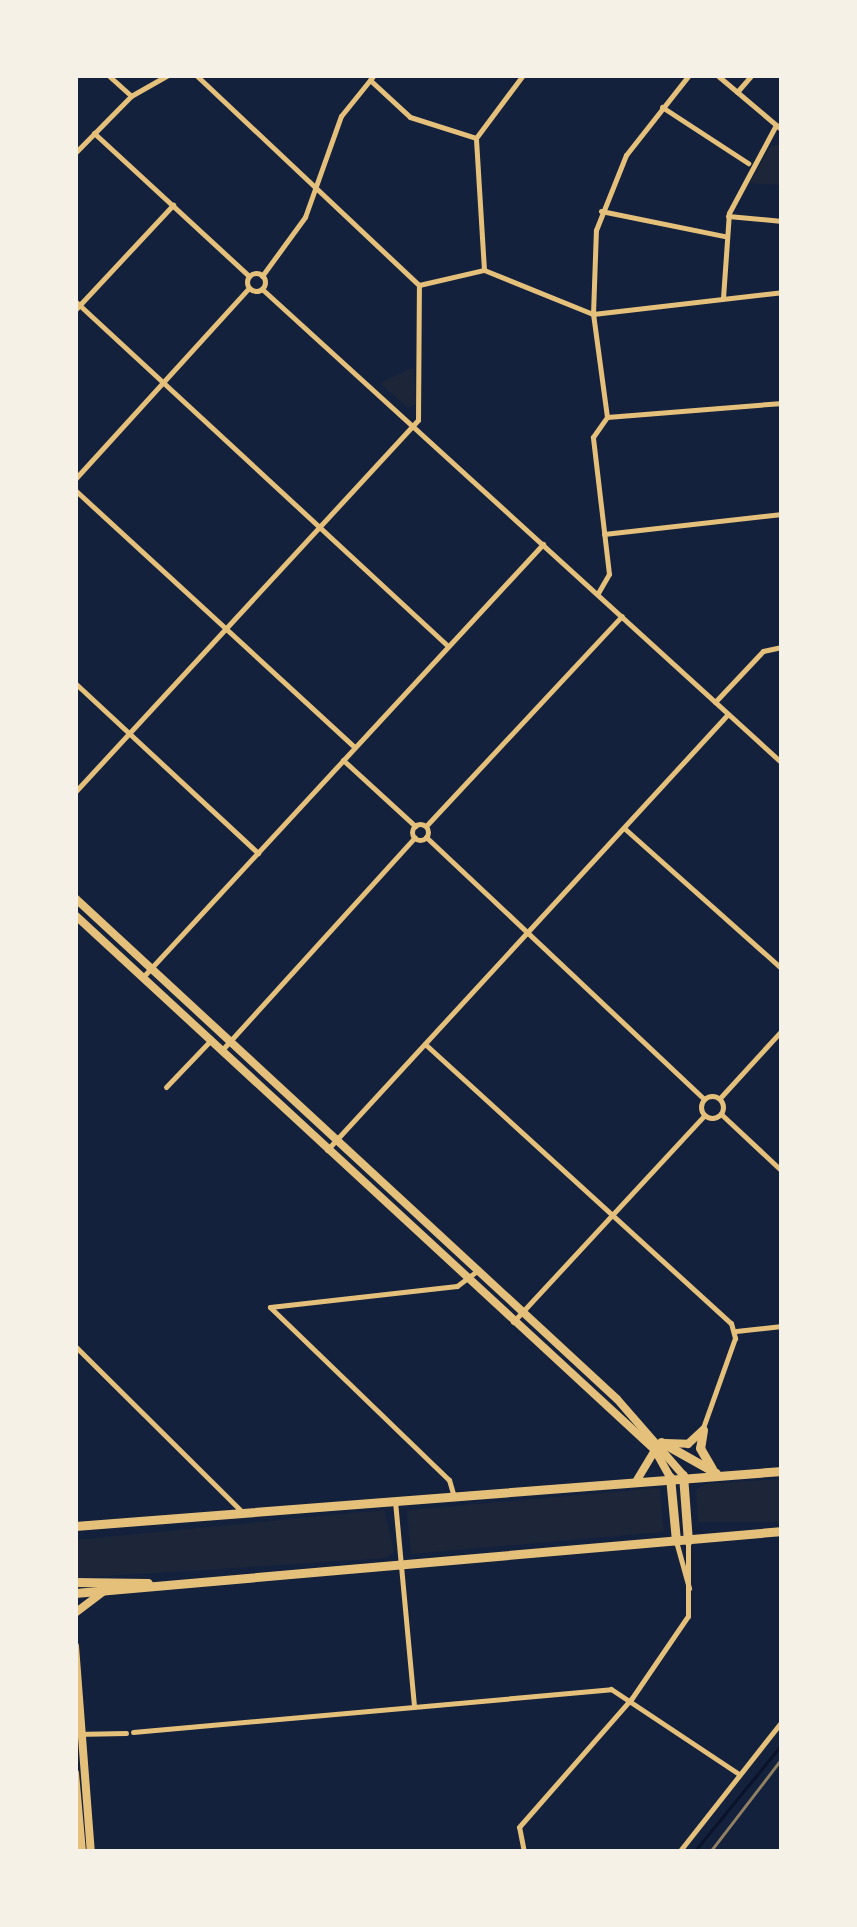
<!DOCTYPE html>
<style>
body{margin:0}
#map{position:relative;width:857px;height:1927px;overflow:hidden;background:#14213d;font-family:Figtree,sans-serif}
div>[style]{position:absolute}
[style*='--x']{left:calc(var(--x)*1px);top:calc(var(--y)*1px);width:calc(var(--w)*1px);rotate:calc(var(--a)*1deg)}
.green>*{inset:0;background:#1d2539;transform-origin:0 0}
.stream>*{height:2.5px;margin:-1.25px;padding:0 1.25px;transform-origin:1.25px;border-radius:1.25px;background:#0b132b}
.minor>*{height:5px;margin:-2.5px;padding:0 2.5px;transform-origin:2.5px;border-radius:2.5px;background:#e5c07b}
.minor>.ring{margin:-2.5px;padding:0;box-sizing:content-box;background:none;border:5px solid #e5c07b;border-radius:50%}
.secondary>*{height:8px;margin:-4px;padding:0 4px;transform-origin:4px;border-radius:4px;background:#e5c07b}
.trunk>*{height:9px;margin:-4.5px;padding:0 4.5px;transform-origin:4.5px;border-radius:4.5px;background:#e5c07b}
.rail>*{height:2.5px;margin:-1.25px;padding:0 1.25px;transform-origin:1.25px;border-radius:1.25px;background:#918062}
span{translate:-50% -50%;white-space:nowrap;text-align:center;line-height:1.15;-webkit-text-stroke:8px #f6f1e7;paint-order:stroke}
.frame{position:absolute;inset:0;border:78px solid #f6f1e7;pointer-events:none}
</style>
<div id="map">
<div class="green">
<div style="clip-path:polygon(782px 144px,782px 185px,750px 183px,770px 147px)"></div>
<div style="clip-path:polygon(414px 367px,416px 404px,408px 408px,380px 383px)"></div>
<div style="clip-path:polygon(782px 1479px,782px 1522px,698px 1522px,696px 1490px,705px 1484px)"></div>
<div style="left:660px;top:1488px;width:44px;height:254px;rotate:85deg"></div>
<div style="clip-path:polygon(384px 1510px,394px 1551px,387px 1558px,76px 1578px,75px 1540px)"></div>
</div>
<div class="stream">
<div style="--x:694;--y:1852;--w:139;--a:-50.8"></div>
</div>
<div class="minor">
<div style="--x:108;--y:75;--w:31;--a:42"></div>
<div style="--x:196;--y:75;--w:306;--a:43.3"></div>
<div style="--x:419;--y:285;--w:67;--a:-13"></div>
<div style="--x:484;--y:270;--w:118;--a:22"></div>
<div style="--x:593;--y:314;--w:190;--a:-6.6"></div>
<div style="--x:717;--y:75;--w:85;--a:40.2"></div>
<div style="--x:370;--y:80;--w:54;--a:42.8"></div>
<div style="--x:410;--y:117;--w:69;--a:17.7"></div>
<div style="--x:737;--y:92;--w:23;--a:-49"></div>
<div style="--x:662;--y:107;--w:103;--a:33.1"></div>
<div style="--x:94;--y:133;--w:211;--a:42.7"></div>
<div style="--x:75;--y:153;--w:80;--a:-45.5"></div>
<div style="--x:131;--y:96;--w:43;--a:-29.6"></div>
<div style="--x:601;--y:211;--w:126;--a:11.5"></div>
<div style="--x:728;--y:216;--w:54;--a:5.3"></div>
<div style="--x:484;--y:270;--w:132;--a:-93.5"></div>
<div style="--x:476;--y:138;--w:79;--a:-53.3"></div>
<div class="ring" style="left:247px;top:273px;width:13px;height:13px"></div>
<div style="--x:262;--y:276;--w:73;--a:-53.9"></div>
<div style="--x:305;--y:217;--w:107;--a:-70.4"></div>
<div style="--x:341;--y:116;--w:53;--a:-51.2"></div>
<div style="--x:262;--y:289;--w:704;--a:42.35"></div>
<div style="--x:723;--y:298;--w:85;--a:-86"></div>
<div style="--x:729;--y:213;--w:100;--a:-61.9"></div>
<div style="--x:75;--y:301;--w:508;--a:42.77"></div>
<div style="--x:75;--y:310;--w:144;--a:-47"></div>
<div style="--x:607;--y:417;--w:176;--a:-4.6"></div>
<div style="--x:76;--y:478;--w:257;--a:-47.7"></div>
<div style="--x:75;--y:479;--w:11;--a:90"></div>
<div style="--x:75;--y:490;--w:379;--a:42.6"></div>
<div style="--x:604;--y:534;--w:179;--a:-6.4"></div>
<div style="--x:598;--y:593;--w:22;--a:-60"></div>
<div style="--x:609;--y:574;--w:138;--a:-96.7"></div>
<div style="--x:593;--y:437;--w:24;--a:-55"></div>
<div style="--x:607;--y:417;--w:104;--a:-97.7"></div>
<div style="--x:593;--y:314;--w:84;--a:-88"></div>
<div style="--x:596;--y:230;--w:81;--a:-68.2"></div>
<div style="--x:626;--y:155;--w:102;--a:-51.8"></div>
<div style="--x:75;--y:683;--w:250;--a:42.9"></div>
<div style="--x:715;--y:702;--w:70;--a:-46.7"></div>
<div style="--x:763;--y:651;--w:19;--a:-12"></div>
<div style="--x:343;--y:760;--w:98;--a:42.5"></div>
<div style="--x:75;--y:792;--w:506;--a:-47.32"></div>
<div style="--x:418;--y:420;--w:134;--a:-89.6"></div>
<div class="ring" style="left:412px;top:824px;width:11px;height:11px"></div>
<div style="--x:426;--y:826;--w:287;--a:-47"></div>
<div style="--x:624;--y:828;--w:212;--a:41.7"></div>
<div style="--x:426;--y:837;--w:382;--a:43.3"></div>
<div style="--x:142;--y:978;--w:591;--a:-47.26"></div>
<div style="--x:425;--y:1044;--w:414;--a:42.4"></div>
<div style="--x:731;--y:1323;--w:16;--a:75"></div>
<div style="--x:735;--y:1338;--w:96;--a:109.6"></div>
<div style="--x:222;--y:1050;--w:287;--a:-47.8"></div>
<div style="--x:166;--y:1087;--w:64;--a:-46.3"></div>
<div class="ring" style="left:701px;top:1096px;width:17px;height:17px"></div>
<div style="--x:720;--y:1098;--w:92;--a:-47.6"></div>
<div style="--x:721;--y:1114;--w:83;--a:43.1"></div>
<div style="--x:327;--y:1150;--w:592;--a:-47.39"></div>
<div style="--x:513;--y:1322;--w:282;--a:-47.2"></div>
<div style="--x:736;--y:1331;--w:46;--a:-6.2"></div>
<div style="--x:75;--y:1346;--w:235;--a:44.8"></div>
<div style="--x:454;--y:1497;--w:18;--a:-106"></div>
<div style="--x:449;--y:1480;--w:249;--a:-136"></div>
<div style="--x:270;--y:1307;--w:188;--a:-6.4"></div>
<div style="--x:457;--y:1286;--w:26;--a:-37"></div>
<div style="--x:395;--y:1501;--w:205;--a:84.7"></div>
<div style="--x:676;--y:1541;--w:49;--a:74.5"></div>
<div style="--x:133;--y:1732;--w:480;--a:-5.1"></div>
<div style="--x:611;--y:1689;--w:154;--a:33.6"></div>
<div style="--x:75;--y:1734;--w:51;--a:-1.1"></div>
<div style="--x:450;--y:1852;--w:54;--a:0"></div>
<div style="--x:524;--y:1852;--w:25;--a:-101"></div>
<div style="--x:519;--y:1827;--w:171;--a:-48.8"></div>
<div style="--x:632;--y:1698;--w:99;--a:-55.7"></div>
<div style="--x:688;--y:1616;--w:73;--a:-90"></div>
<div style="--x:679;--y:1852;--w:167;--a:-51.8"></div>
</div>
<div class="secondary">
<div style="--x:75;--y:898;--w:738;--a:42.75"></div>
<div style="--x:617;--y:1399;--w:101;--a:49"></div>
<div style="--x:75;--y:915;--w:789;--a:42.69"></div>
<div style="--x:655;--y:1450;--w:31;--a:61"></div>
<div style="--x:665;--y:1443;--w:23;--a:2"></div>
<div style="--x:688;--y:1444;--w:21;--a:-43"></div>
<div style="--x:637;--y:1480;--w:33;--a:-59"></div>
<div style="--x:75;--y:1613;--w:38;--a:-37"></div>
<div style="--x:75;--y:1646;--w:207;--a:85.6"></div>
<div style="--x:75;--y:1773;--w:79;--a:84.9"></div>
</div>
<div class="trunk">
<div style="--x:703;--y:1430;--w:18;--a:99"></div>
<div style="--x:700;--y:1448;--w:24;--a:60"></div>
<div style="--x:661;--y:1442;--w:63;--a:29.4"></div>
<div style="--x:683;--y:1475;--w:66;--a:85.7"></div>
<div style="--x:670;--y:1477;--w:64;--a:84.6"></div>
<div style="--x:75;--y:1526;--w:709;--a:-4.45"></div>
<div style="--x:75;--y:1582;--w:73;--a:0.8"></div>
<div style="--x:75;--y:1593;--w:710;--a:-5.01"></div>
</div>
<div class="rail">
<div style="--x:710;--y:1852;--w:118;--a:-52.5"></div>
</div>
<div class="frame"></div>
</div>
